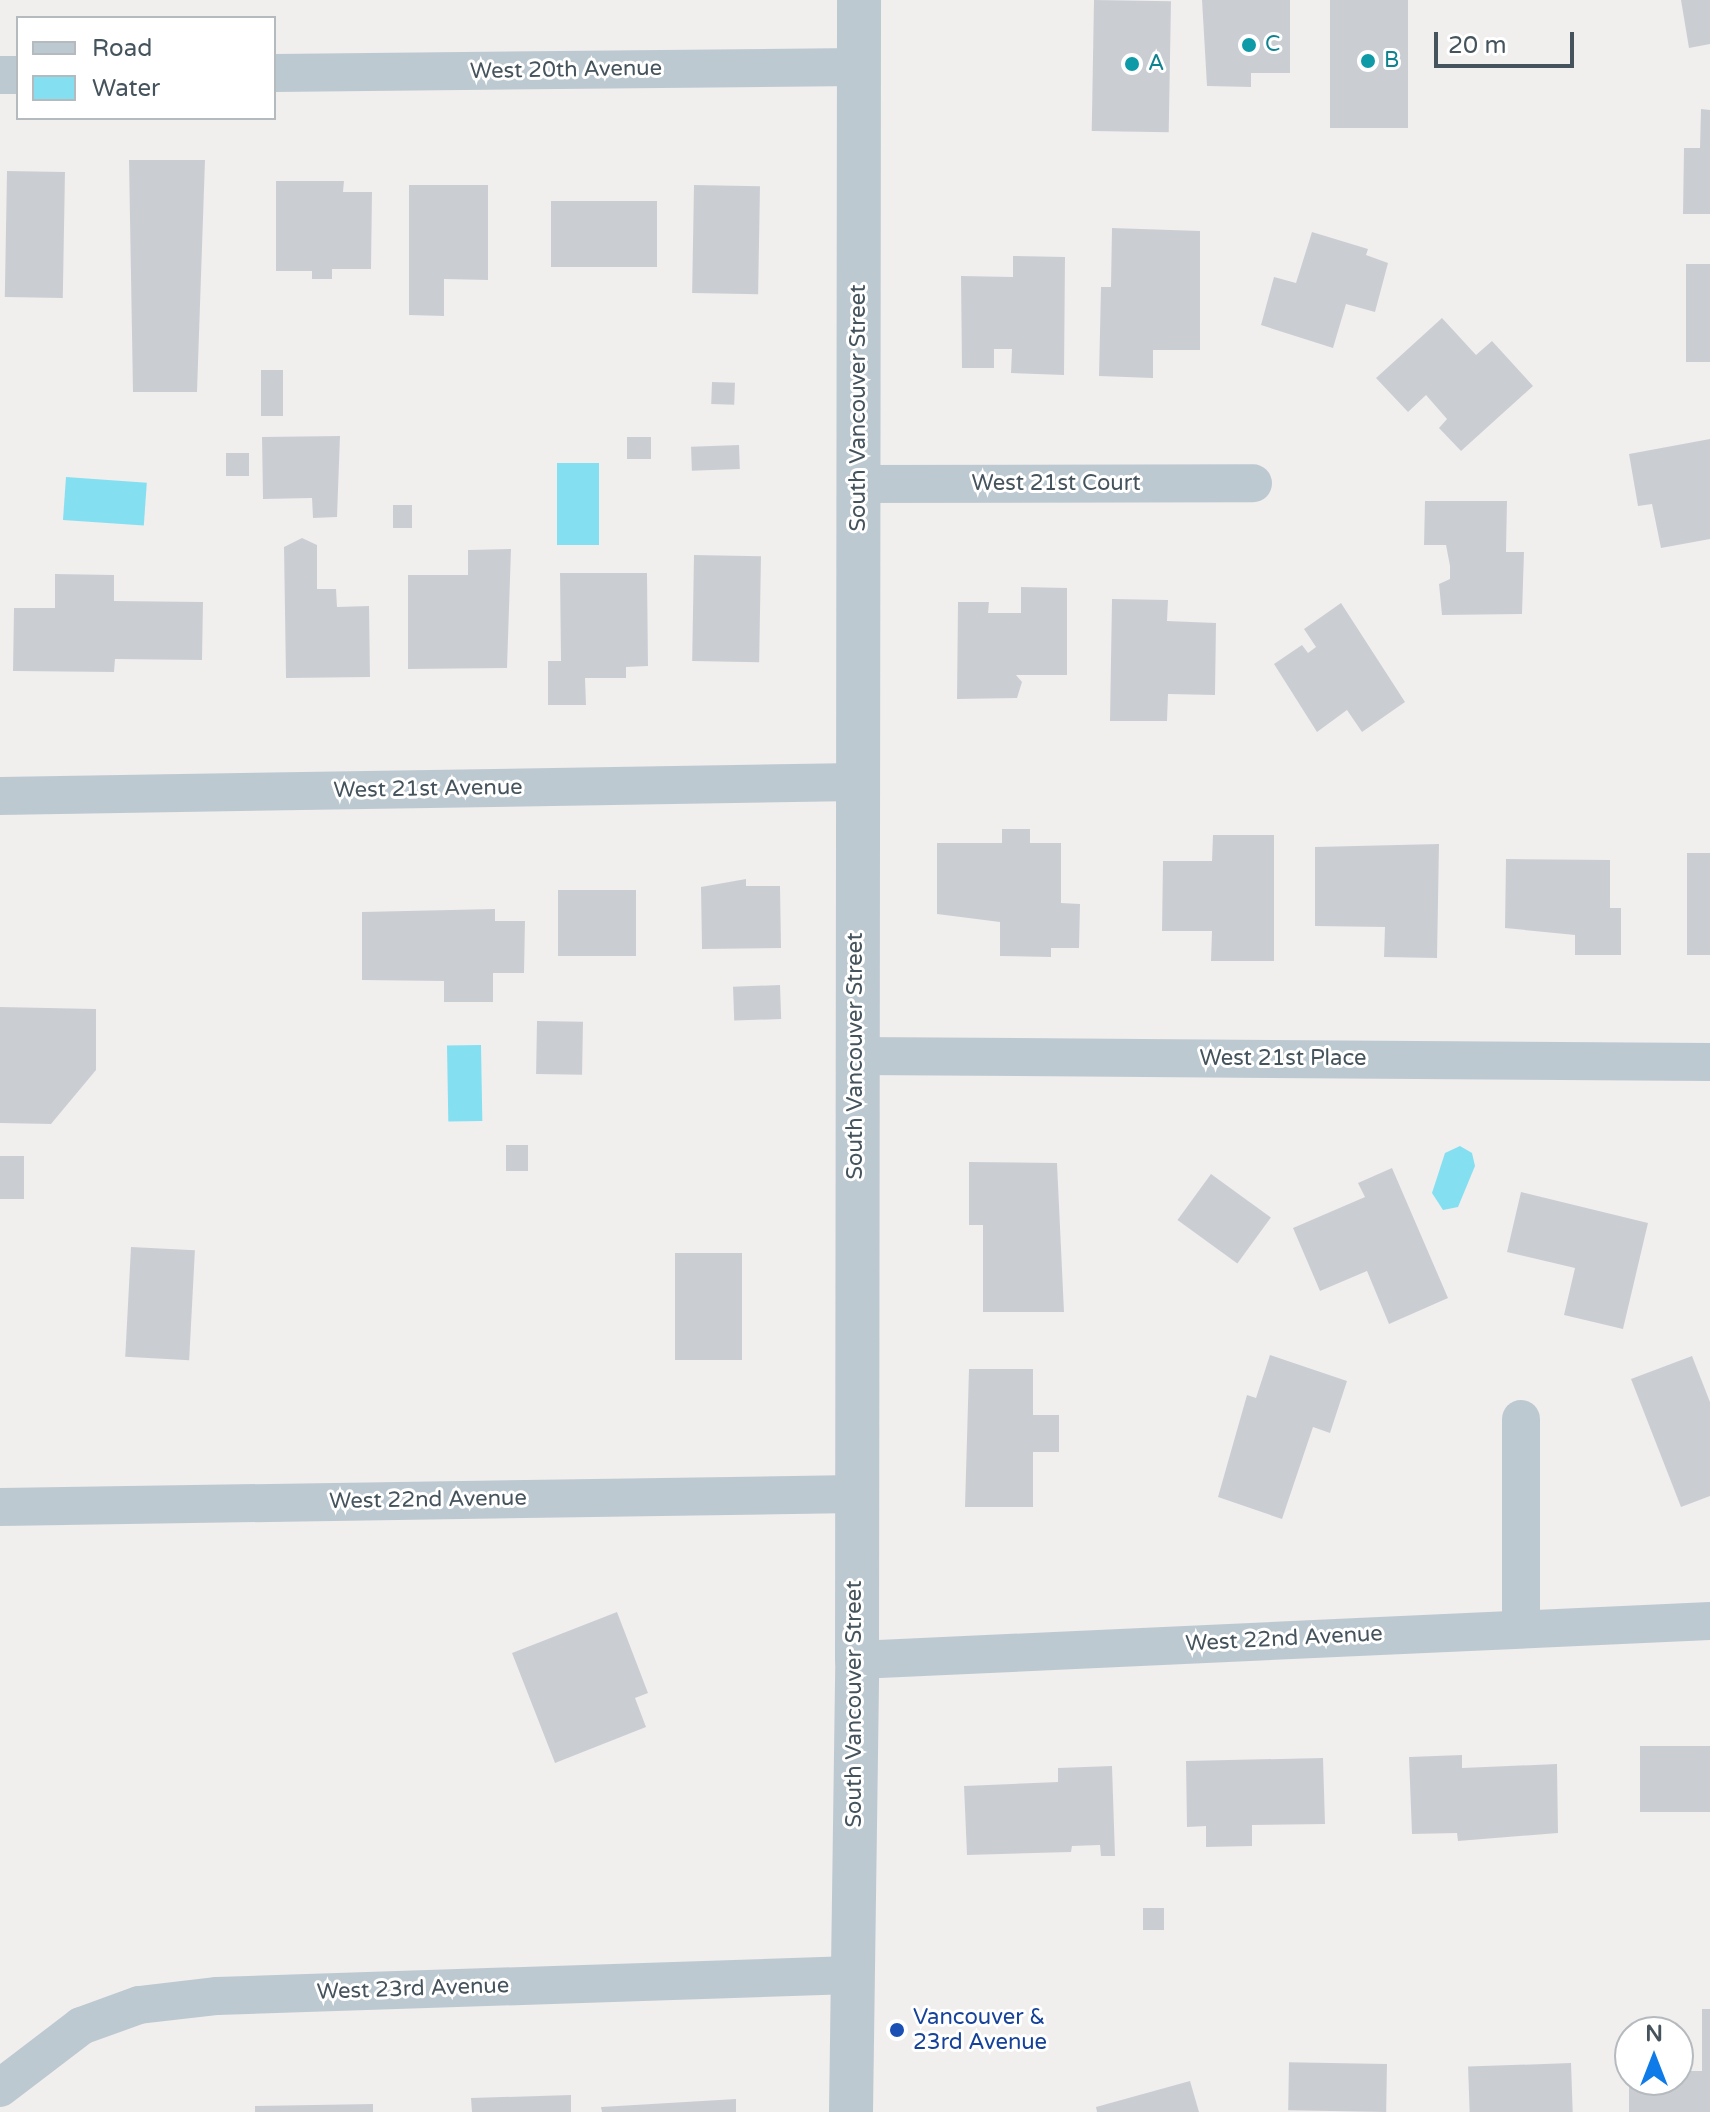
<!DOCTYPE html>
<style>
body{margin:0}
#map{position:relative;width:1710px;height:2112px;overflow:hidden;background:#f1eeee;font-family:"Varela Round",sans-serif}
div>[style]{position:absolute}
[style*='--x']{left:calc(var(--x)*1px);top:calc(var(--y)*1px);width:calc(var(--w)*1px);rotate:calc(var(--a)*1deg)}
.water>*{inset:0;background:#84e0f1;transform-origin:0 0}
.building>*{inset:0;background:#caced3;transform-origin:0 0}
.minor>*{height:38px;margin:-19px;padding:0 19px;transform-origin:19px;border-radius:19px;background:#bdc9d1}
.tertiary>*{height:44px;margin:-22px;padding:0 22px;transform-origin:22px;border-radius:22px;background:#bdc9d1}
.dots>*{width:22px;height:22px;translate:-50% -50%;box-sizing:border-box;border:4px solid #fff;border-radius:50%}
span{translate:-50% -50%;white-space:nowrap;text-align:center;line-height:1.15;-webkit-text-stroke:6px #fff;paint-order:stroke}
.culture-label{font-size:22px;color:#0d838f}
.left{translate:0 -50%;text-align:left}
.street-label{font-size:22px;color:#45535c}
.transit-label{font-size:22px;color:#164399}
.legend{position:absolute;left:16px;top:16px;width:260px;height:104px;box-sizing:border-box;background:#fff;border:2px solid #b5babe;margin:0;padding:10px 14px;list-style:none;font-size:24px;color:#45535c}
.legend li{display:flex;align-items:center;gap:16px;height:40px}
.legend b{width:40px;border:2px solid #b5babe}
.north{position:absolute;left:1614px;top:2016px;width:80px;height:80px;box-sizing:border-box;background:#fff;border:2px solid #b5babe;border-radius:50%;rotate:0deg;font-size:22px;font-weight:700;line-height:32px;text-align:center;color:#45535c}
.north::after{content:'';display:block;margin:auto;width:28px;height:36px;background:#0f7be9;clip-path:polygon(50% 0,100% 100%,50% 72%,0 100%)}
.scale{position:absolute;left:1434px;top:32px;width:140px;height:36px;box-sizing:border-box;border:4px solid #45535c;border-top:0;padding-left:10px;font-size:24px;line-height:28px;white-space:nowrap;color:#45535c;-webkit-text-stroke:6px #fff;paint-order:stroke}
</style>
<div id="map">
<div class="water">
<div style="left:557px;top:463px;width:42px;height:82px"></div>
<div style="left:66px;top:477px;width:81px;height:43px;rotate:4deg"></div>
<div style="left:481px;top:1045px;width:76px;height:34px;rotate:89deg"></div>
<div style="clip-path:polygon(1460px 1146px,1472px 1153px,1475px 1166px,1458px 1207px,1443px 1210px,1432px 1193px,1445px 1153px)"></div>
</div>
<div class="building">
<div style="left:1094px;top:0;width:77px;height:131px;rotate:1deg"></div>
<div style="clip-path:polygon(1202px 0,1290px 0,1290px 73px,1251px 73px,1251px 87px,1207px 86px)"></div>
<div style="left:1330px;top:0;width:78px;height:128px"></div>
<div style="clip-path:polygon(1681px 0,1710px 0,1710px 44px,1689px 48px)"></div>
<div style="clip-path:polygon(1701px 109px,1710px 110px,1710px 214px,1683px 214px,1684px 148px,1700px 148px)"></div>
<div style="clip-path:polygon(129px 160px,205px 160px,197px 392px,133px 392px)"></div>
<div style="left:7px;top:171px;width:58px;height:126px;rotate:1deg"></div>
<div style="clip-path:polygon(276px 181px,344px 181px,343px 192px,372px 192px,371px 269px,332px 269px,332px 279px,312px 279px,312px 271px,276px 271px)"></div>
<div style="clip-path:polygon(409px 185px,488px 185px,488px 280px,444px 279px,444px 316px,409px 315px)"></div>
<div style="left:694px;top:185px;width:66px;height:108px;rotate:1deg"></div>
<div style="left:551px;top:201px;width:106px;height:66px"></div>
<div style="clip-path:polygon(1112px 228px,1200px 231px,1200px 350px,1153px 350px,1153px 378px,1099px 376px,1101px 287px,1111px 287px)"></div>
<div style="clip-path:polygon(1312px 232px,1368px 249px,1366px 255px,1388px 263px,1375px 312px,1346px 304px,1333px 348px,1261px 325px,1274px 277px,1296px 283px)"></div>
<div style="clip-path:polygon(1013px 256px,1065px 257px,1064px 375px,1011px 373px,1012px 349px,994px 349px,994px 368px,962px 368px,961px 276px,1013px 277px)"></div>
<div style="left:1686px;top:264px;width:24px;height:98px"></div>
<div style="clip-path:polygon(1442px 318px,1476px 355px,1492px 341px,1533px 386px,1461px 451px,1439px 428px,1447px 419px,1426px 395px,1408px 412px,1376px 378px)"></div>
<div style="left:261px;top:370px;width:22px;height:46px"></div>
<div style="left:712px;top:382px;width:23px;height:22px;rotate:2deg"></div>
<div style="clip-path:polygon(340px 436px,337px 517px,313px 518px,312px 498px,263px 499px,262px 437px)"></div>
<div style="left:627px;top:437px;width:24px;height:22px"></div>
<div style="clip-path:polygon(1710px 439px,1710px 539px,1661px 548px,1652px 504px,1638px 506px,1629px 454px)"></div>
<div style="left:739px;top:445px;width:24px;height:48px;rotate:88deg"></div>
<div style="left:226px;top:453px;width:23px;height:23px"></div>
<div style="clip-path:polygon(1425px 501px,1507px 501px,1506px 552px,1524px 552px,1522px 614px,1442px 615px,1439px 584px,1450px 579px,1450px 566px,1446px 545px,1424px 545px)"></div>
<div style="left:393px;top:505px;width:19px;height:23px"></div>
<div style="clip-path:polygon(302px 538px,317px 545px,317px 589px,336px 589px,337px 607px,369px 606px,370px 677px,286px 678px,284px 547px)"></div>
<div style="clip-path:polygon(511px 549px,507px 668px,408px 669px,408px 575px,468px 575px,468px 550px)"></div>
<div style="left:694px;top:555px;width:67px;height:106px;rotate:1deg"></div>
<div style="clip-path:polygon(560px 573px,647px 573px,648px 666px,626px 667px,626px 678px,585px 678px,586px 705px,548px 705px,548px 661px,561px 661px)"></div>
<div style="clip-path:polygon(55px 574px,114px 575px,114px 601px,203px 602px,202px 660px,115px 659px,114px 672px,13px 671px,14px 608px,55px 608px)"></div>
<div style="clip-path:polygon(1021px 587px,1067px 588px,1067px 675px,1016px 675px,1022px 682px,1017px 698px,957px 699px,958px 602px,989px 602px,988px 613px,1021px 613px)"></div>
<div style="clip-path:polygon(1112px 599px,1168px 600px,1167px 621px,1216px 623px,1215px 695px,1168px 694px,1167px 721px,1110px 721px)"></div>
<div style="clip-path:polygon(1341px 603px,1405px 702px,1362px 732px,1347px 710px,1317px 732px,1274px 664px,1302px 645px,1308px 653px,1316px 647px,1304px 629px)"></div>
<div style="clip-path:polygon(1002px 829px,1030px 829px,1030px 843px,1061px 843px,1061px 903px,1080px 904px,1079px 948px,1051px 948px,1051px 957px,1000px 956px,1000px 922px,937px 914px,937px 843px,1002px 843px)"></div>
<div style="clip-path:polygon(1213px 835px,1274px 835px,1274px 961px,1211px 961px,1212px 931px,1162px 931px,1163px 861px,1212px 861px)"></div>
<div style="clip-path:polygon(1439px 844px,1437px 958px,1384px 957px,1385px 927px,1315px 926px,1315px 847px)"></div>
<div style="left:1687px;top:853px;width:23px;height:102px"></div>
<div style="clip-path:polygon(1506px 859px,1610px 860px,1610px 908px,1621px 908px,1621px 955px,1575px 955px,1575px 935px,1505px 928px)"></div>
<div style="clip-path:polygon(746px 879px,746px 886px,780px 886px,781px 948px,702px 949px,701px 887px)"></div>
<div style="left:558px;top:890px;width:78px;height:66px"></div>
<div style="clip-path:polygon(495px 909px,495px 921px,525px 921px,524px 973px,493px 973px,493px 1002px,444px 1002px,444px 981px,362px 980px,362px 912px)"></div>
<div style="left:780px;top:985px;width:34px;height:47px;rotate:88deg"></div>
<div style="clip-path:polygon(0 1007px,96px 1009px,96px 1070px,51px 1124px,0 1123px)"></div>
<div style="left:537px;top:1021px;width:46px;height:53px;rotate:1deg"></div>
<div style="left:506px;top:1145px;width:22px;height:26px"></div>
<div style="left:0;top:1156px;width:24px;height:43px"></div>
<div style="clip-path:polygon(969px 1162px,1057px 1163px,1064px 1312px,983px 1312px,983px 1225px,969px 1225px)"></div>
<div style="clip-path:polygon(1392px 1168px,1448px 1298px,1389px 1324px,1367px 1271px,1320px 1291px,1293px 1228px,1365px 1197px,1358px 1183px)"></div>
<div style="left:1211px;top:1174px;width:74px;height:57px;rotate:36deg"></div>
<div style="clip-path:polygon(1521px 1192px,1648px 1223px,1623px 1329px,1564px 1315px,1575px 1268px,1507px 1252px)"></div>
<div style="left:131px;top:1247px;width:64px;height:110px;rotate:3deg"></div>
<div style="left:675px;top:1253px;width:67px;height:107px"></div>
<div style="clip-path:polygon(1270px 1355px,1347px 1381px,1330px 1433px,1313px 1427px,1282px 1519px,1218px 1497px,1247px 1395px,1256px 1398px)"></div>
<div style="clip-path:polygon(1692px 1356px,1710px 1402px,1710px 1496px,1681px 1507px,1631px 1379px)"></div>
<div style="clip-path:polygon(969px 1369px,1033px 1369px,1033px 1415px,1059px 1415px,1059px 1452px,1033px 1452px,1033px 1507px,965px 1507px)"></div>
<div style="clip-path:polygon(617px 1612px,648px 1693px,635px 1698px,646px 1727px,555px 1763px,512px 1653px)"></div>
<div style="left:1710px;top:1746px;width:66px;height:70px;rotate:90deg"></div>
<div style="clip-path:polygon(1462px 1755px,1462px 1768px,1557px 1764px,1558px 1833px,1458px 1841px,1457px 1833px,1412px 1834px,1409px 1757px)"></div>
<div style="clip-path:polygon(1323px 1758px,1325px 1824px,1252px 1825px,1252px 1846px,1206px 1847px,1206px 1826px,1187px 1827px,1186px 1761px)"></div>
<div style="clip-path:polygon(1112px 1766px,1115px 1856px,1101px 1856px,1100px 1845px,1072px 1846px,1071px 1852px,967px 1855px,964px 1786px,1058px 1782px,1058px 1768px)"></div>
<div style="left:1143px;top:1908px;width:21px;height:22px"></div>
<div style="clip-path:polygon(1702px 2009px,1710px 2009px,1710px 2112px,1629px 2112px,1629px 2080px,1678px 2080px,1678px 2071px,1702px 2071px)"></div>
<div style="left:1571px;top:2063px;width:49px;height:103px;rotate:88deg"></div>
<div style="left:1387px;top:2064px;width:48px;height:98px;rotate:91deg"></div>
<div style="clip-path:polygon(1190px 2081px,1199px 2112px,1097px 2112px,1096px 2107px)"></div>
<div style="clip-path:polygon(571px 2095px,571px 2112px,472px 2112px,471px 2098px)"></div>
<div style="clip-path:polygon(736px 2099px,736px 2112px,602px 2112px,601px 2107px)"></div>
<div style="clip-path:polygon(373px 2104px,373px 2112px,255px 2112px,255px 2106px)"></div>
</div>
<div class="minor">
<div style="--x:274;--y:73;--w:584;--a:-0.59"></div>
<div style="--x:0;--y:75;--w:18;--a:0"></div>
<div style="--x:859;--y:484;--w:394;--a:-0.1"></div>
<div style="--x:0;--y:796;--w:856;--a:-0.94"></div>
<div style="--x:857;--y:1056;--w:853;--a:0.4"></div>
<div style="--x:1521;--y:1419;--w:209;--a:90"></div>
<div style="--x:0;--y:1507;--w:855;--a:-0.87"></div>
<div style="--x:857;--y:1660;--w:854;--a:-2.62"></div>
<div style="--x:0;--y:2088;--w:102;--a:-37.4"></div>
<div style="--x:81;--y:2026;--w:62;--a:-19.9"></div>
<div style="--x:139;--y:2005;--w:79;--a:-6.6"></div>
<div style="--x:217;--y:1996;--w:635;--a:-1.89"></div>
</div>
<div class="tertiary">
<div style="--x:851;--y:2112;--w:452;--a:-89.2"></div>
<div style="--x:857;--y:1660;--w:1660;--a:-89.93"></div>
</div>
<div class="dots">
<div style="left:1249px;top:45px;background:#0f9aa8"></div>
<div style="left:1368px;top:61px;background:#0f9aa8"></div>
<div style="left:1132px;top:64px;background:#0f9aa8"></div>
<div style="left:897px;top:2030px;background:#1a4fb4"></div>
</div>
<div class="culture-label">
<span class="left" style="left:1265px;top:45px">C</span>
<span class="left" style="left:1384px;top:61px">B</span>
<span class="left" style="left:1148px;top:64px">A</span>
</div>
<div class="street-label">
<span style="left:566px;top:70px;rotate:-1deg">West 20th Avenue</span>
<span style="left:859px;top:408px;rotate:-90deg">South Vancouver Street</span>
<span style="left:1056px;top:484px">West 21st Court</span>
<span style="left:428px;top:789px;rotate:-1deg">West 21st Avenue</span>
<span style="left:856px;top:1056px;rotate:-90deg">South Vancouver Street</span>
<span style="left:1283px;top:1059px">West 21st Place</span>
<span style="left:428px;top:1500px;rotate:-1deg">West 22nd Avenue</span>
<span style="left:1284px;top:1639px;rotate:-3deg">West 22nd Avenue</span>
<span style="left:855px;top:1704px;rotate:-90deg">South Vancouver Street</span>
<span style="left:413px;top:1989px;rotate:-2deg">West 23rd Avenue</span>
</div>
<div class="transit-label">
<span class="left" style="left:913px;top:2030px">Vancouver &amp;<br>23rd Avenue</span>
</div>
<ul class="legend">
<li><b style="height:10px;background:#bdc9d1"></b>Road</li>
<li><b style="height:22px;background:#84e0f1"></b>Water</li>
</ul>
<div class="north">N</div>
<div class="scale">20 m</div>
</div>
